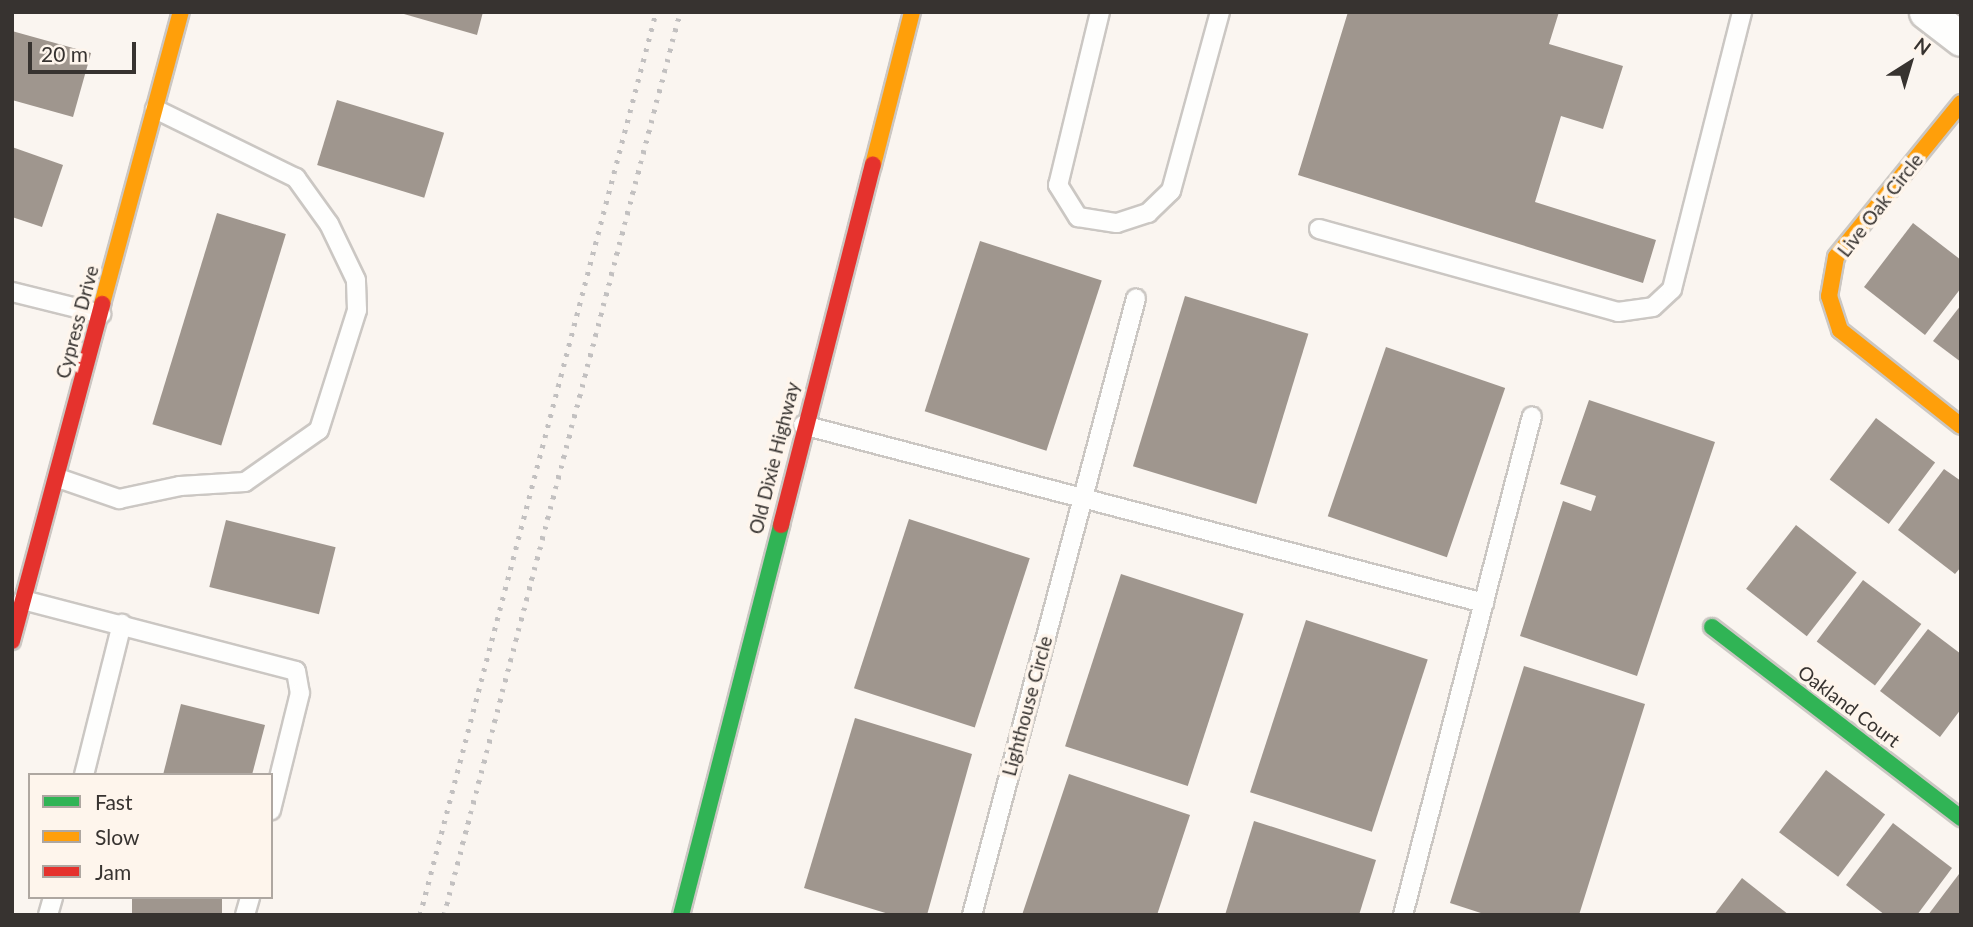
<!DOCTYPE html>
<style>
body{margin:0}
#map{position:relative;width:1973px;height:927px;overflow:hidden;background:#faf5f0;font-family:Lato,sans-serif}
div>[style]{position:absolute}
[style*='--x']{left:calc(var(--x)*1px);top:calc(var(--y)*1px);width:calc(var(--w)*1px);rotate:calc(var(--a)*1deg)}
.building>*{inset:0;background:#9f968e;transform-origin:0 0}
.roads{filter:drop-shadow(2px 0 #cbc7c3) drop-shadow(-2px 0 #cbc7c3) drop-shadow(0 2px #cbc7c3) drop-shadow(0 -2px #cbc7c3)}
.lane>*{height:18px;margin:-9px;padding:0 9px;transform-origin:9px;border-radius:9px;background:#fefefd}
.street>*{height:33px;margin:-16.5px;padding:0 16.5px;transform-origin:16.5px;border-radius:16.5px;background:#fefefd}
.fast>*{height:16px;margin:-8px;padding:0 8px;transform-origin:8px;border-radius:8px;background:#30b455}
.slow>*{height:16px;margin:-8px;padding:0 8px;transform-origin:8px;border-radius:8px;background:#ff9f0a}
.jam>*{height:16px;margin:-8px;padding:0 8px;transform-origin:8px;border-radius:8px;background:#e5322d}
.rail>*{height:5px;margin-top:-2.5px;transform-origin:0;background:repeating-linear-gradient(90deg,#c2c0c0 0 3.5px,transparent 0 10.5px)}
span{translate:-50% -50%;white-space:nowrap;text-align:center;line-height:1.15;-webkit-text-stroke:7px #fef5ec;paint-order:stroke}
.street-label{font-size:19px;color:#373330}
.frame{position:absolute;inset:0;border:14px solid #373330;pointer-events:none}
.legend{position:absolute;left:28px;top:773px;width:245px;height:126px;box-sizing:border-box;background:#fef5ec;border:2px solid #aea7a1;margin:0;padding:9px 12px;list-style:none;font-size:21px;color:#373330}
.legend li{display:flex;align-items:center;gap:14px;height:35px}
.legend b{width:35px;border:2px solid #aea7a1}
.north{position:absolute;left:1875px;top:28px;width:70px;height:70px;-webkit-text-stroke:5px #fef5ec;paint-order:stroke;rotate:37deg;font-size:19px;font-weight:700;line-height:28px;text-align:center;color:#373330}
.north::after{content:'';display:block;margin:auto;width:24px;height:32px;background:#373330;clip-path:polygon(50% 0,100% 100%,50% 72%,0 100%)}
.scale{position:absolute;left:28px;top:42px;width:108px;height:32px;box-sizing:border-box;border:4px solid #373330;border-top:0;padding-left:9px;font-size:21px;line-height:24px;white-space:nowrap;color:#373330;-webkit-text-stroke:5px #fef5ec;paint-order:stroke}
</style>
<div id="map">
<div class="building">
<div style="clip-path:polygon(397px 12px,483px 12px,477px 35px)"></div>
<div style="clip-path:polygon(1348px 12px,1559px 12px,1549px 44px,1623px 66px,1603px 129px,1561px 116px,1535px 202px,1656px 240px,1643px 283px,1298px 175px)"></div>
<div style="clip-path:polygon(12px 31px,91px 53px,73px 117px,12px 100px)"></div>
<div style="left:337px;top:100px;width:112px;height:68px;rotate:17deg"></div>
<div style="clip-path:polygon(12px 147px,63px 165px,42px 227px,12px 217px)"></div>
<div style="left:217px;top:213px;width:72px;height:221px;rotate:17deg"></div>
<div style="clip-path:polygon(1913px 223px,1961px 260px,1961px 288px,1925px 335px,1864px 287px)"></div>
<div style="left:980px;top:241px;width:128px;height:179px;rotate:18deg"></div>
<div style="left:1185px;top:296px;width:129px;height:178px;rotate:17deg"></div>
<div style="clip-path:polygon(1961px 305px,1961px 362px,1933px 341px)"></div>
<div style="left:1386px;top:347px;width:126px;height:179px;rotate:19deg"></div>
<div style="clip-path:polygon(1589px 400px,1715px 442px,1637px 676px,1520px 636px,1563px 501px,1591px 511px,1596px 496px,1560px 484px)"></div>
<div style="left:1876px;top:418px;width:74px;height:77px;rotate:37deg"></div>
<div style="clip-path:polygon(1944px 469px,1961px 481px,1961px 567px,1955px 574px,1898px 530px)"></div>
<div style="left:909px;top:519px;width:127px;height:178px;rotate:18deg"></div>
<div style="left:226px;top:520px;width:113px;height:69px;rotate:14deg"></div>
<div style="left:1796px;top:525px;width:77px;height:81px;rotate:38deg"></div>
<div style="left:1121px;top:574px;width:129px;height:181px;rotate:18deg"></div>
<div style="left:1863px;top:580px;width:73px;height:77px;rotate:37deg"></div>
<div style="left:1306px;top:620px;width:128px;height:181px;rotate:18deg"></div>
<div style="clip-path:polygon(1928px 629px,1961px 654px,1961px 709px,1940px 737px,1880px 691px)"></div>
<div style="clip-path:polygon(1524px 666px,1645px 704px,1579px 915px,1487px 915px,1450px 903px)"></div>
<div style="clip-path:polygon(181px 704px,265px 725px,252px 775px,163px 775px)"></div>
<div style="clip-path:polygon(855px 718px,972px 754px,927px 915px,892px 915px,804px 888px)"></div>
<div style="left:1826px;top:770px;width:74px;height:78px;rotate:37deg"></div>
<div style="clip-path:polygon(1069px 774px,1190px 815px,1157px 915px,1022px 915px)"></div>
<div style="clip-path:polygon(1254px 821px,1376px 860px,1359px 915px,1225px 915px)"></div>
<div style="clip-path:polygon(1893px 823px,1952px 868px,1917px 915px,1885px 915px,1846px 885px)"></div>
<div style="clip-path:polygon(1959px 874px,1961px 915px,1928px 915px)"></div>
<div style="clip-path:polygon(1742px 878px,1789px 915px,1714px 915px)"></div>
<div style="left:132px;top:897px;width:90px;height:18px"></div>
</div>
<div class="roads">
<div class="lane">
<div style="--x:1100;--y:12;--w:178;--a:103.6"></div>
<div style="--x:1058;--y:185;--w:38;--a:58"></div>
<div style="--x:1078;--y:217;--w:39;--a:9"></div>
<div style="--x:1117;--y:223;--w:33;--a:-18"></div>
<div style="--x:1148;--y:213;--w:32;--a:-44"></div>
<div style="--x:1171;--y:191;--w:186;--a:-74.7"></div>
<div style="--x:1319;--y:229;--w:310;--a:15.5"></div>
<div style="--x:1618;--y:312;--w:35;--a:-8"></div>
<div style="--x:1653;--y:307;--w:26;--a:-43"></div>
<div style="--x:1672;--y:289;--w:286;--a:-75.8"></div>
<div style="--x:12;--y:292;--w:92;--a:13.9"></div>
<div style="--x:803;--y:425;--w:704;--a:14.65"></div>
<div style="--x:58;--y:478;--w:65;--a:19"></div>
<div style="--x:119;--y:499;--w:62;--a:-12"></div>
<div style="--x:180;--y:486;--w:65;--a:-3.5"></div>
<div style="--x:245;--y:482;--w:90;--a:-35.1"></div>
<div style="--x:319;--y:430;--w:126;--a:-72.4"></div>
<div style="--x:357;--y:310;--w:30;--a:-92"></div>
<div style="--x:356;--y:280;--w:62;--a:-115.7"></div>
<div style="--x:329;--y:224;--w:57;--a:-125.7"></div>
<div style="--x:296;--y:178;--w:157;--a:-153.9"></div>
<div style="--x:23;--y:600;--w:282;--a:14.6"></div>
<div style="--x:296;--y:671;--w:22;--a:80"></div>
<div style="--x:300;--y:693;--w:121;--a:103.9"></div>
<div style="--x:84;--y:775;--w:156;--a:-75.9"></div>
<div style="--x:48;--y:915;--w:19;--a:-74"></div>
<div style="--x:245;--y:915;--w:19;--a:-74"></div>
<div style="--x:972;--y:915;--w:638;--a:-75.11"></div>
<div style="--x:1403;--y:915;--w:515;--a:-75.51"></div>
</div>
<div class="street">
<div style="--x:1926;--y:12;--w:44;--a:37.6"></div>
</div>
<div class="fast">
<div style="--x:1712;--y:627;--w:314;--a:37.5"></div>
<div style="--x:681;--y:915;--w:403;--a:-75.6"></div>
</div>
<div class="slow">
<div style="--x:1961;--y:103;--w:198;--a:129.1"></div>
<div style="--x:1836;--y:257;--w:40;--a:100"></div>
<div style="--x:1829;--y:296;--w:36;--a:72"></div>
<div style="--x:1840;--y:330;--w:154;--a:38.4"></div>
<div style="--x:873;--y:165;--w:158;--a:-75.7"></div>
<div style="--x:102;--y:304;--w:302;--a:-74.9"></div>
</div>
<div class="jam">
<div style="--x:781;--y:525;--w:372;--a:-75.7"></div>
<div style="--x:12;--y:641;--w:349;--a:-75"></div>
</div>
</div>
<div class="rail">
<div style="--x:420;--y:915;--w:933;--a:-75.35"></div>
<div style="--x:444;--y:915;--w:933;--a:-75.35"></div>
</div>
<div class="street-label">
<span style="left:1880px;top:205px;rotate:-52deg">Live Oak Circle</span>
<span style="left:77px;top:322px;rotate:-75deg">Cypress Drive</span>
<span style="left:774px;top:458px;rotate:-76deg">Old Dixie Highway</span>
<span style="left:1027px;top:706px;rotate:-75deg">Lighthouse Circle</span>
<span style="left:1849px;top:706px;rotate:37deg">Oakland Court</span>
</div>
<div class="frame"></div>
<ul class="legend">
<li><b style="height:9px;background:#30b455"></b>Fast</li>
<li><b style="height:9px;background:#ff9f0a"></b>Slow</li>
<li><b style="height:9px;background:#e5322d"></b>Jam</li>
</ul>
<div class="north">N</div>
<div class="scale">20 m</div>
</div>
